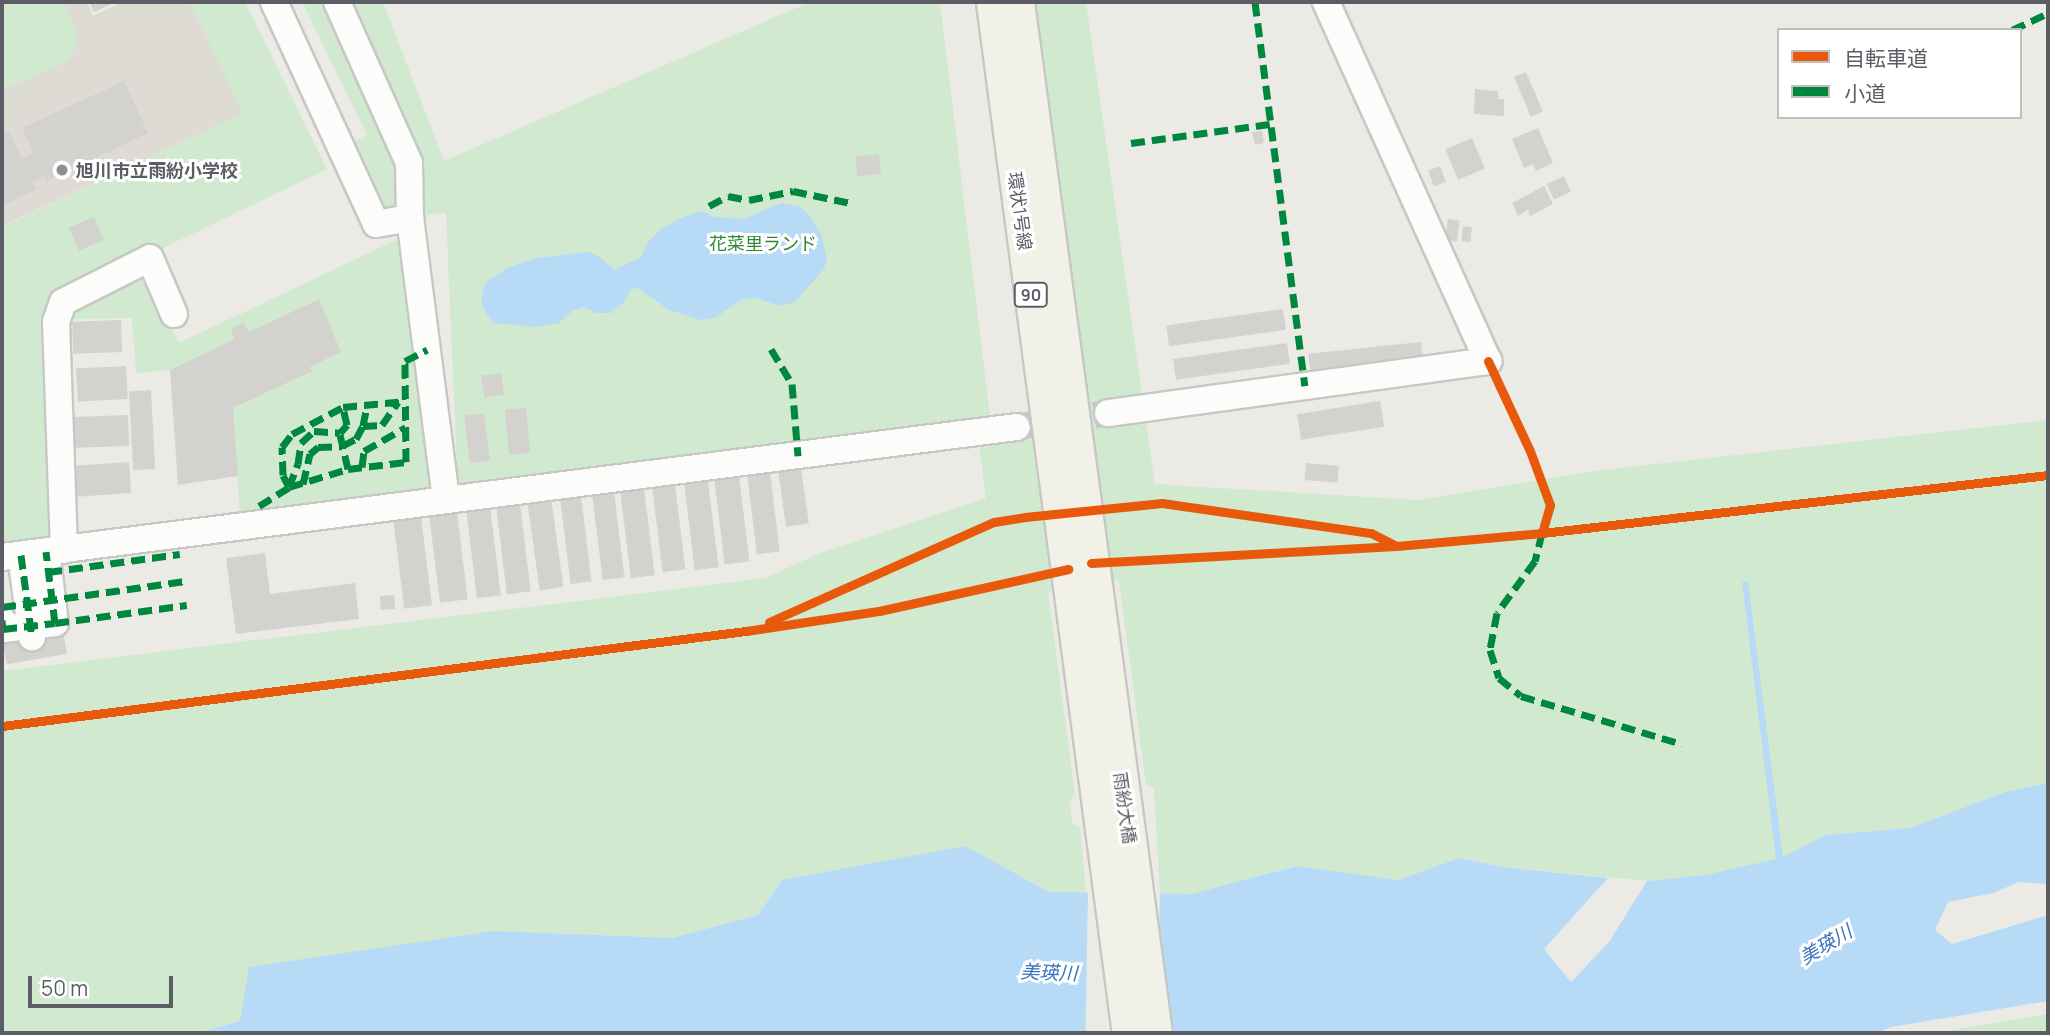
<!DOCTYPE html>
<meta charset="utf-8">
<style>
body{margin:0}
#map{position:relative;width:2050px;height:1035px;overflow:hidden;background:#ebeae5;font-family:Manrope,"Noto Sans JP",sans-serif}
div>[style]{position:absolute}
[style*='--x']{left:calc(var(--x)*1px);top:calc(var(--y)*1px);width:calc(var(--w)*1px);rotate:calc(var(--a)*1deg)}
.education>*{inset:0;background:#dedbd4}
.green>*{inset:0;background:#d1e9cf}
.water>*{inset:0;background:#b7dbf7}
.pier>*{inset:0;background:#ebeae5;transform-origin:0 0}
.building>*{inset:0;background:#d3d2cf;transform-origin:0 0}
.minor-tunnel>*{height:26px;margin-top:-13px;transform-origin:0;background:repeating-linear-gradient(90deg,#c7c7c5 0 26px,transparent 0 39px)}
.roads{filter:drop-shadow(2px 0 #c7c7c6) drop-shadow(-2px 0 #c7c7c6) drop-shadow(0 2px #c7c7c6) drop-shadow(0 -2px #c7c7c6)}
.minor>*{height:26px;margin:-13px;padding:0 13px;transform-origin:13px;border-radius:13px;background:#fcfcfb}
.major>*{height:33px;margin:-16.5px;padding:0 16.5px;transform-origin:16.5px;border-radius:16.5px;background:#f2f1e7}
.quiet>*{height:7px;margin-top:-3.5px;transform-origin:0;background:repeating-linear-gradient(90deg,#00873e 0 14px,transparent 0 21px)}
.cycleway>*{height:9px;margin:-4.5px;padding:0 4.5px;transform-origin:4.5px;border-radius:4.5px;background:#e8590c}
.dots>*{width:19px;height:19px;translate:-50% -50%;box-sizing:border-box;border:4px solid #fff;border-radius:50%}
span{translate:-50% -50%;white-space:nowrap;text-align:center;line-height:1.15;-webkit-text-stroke:6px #fff;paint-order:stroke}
.shield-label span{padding:2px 5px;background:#fff;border:2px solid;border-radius:5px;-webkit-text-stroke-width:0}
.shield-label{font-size:16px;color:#5a5e64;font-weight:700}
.poi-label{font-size:18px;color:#5a5e64;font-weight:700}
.left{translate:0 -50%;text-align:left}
.street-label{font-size:18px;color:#5a5e64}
.park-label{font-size:18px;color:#2e8734}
.water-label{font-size:19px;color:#3673b9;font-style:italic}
.frame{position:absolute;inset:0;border:4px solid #5a5e64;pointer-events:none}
.legend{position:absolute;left:1777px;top:28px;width:245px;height:91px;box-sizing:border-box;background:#fff;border:2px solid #bdbfc1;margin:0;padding:9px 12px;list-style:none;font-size:21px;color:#5a5e64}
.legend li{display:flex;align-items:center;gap:14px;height:35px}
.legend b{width:35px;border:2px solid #bdbfc1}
.scale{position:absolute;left:28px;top:976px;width:145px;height:32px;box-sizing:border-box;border:4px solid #5a5e64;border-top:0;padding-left:9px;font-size:21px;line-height:24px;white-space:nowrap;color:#5a5e64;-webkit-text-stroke:5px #fff;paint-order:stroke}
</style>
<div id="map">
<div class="education">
<div style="clip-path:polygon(2px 2px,87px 2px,93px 16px,123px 2px,190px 2px,244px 113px,2px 226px)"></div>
</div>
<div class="green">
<div style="clip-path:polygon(2px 2px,63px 2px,78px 32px,70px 61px,2px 90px)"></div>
<div style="clip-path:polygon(190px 2px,245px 2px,327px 169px,140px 259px,179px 343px,394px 241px,409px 240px,437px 486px,428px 496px,240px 520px,233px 408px,311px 371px,310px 367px,341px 352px,319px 299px,170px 370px,136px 373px,132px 318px,52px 320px,59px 563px,2px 570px,2px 227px,243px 113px)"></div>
<div style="clip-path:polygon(302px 2px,383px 2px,444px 161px,810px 2px,940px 2px,990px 417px,1037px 410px,1060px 589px,1048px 592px,1075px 794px,1069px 801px,1073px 824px,1080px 828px,1086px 893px,1049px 892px,965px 847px,782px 880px,758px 915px,672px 938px,494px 931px,240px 1021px,198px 1033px,2px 1033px,2px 671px,766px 578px,820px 553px,986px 498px,976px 419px,458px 491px,446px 213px,383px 218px,349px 144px,367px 135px)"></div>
<div style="clip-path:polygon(1031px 2px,1086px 2px,1155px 484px,1417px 500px,1594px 471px,2048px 420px,2048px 783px,2005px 792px,1910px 828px,1826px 835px,1783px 858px,1705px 875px,1647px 881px,1503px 867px,1459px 858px,1398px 880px,1297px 866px,1191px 894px,1160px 894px,1154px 789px,1146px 784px,1119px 580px,1106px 582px)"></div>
<div style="clip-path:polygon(2048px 1014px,2048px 1033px,1933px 1033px)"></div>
</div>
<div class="water">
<div style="clip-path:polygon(781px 203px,801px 207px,811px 218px,821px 234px,827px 258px,824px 269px,795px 302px,780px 306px,756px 298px,742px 299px,715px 318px,701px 320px,669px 310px,638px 288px,631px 289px,624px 302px,611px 313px,596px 313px,584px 307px,572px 311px,559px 323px,535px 327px,494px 323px,485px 312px,481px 300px,485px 283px,509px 267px,536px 258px,588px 252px,600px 257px,614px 270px,641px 257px,648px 242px,661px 229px,683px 217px,700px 211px,716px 217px,744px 219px)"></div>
<div style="clip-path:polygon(1742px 582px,1748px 582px,1783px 857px,1826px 835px,1910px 828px,2005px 792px,2048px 783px,2048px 884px,2019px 882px,1993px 893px,1948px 902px,1935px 930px,1952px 944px,2048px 915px,2048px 1001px,1891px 1027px,1876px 1033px,198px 1033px,240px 1021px,249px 967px,494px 931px,672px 938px,758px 915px,782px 880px,965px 846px,1049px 892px,1191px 894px,1297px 866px,1398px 880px,1459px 858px,1503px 867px,1608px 878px,1544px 949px,1571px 982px,1609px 942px,1647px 881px,1705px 875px,1776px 859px)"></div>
</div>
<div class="pier">
<div style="left:1088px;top:889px;width:72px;height:145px;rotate:1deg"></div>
</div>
<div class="building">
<div style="clip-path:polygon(89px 2px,116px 2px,94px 12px)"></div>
<div style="left:1526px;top:72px;width:43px;height:13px;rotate:67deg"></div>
<div style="clip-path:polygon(124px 81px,148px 133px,46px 181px,44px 176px,33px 181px,36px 189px,2px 206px,2px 134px,9px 131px,22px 158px,34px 153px,22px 128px)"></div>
<div style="clip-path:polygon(1475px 89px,1498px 91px,1498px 99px,1504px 99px,1504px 116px,1474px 114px)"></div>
<div style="clip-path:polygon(1538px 128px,1553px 163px,1536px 171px,1533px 164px,1524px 168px,1512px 139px)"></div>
<div style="clip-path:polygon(1262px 131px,1264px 143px,1255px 145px,1252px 132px)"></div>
<div style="left:1472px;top:138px;width:33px;height:29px;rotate:67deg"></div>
<div style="left:879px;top:154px;width:20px;height:24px;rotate:84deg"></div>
<div style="left:1440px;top:166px;width:17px;height:13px;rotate:69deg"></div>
<div style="left:1564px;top:176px;width:17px;height:19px;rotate:65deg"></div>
<div style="clip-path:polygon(1544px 186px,1553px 204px,1530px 216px,1528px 210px,1518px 216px,1512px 203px)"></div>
<div style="left:94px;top:217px;width:25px;height:27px;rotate:67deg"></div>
<div style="left:1448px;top:219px;width:12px;height:21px;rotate:9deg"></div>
<div style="left:1463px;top:226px;width:9px;height:15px;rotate:6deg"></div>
<div style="clip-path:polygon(319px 299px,341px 352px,310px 367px,312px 371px,233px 408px,238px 476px,178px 485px,170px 370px,234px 339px,231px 329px,244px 322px,249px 332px)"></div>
<div style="left:1283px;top:309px;width:21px;height:118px;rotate:82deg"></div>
<div style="left:121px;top:320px;width:32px;height:49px;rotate:88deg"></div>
<div style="left:1421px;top:342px;width:19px;height:113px;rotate:84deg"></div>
<div style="left:1287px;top:343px;width:21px;height:115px;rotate:82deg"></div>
<div style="left:126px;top:366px;width:33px;height:50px;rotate:87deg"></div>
<div style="left:501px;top:373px;width:22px;height:20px;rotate:82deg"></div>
<div style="left:151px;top:390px;width:79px;height:22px;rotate:87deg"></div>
<div style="left:1380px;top:401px;width:26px;height:84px;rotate:81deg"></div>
<div style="left:526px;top:408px;width:45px;height:21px;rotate:85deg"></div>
<div style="left:484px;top:413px;width:48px;height:20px;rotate:83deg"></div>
<div style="left:128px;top:415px;width:31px;height:54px;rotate:88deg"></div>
<div style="left:129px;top:462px;width:31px;height:58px;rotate:86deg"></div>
<div style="left:1306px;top:463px;width:33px;height:17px;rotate:5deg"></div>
<div style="left:801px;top:468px;width:56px;height:23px;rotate:82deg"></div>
<div style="left:770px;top:472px;width:80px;height:23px;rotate:83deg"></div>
<div style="left:739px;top:476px;width:86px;height:25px;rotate:83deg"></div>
<div style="left:708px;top:481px;width:87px;height:24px;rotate:83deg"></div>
<div style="left:675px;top:485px;width:85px;height:23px;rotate:83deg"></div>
<div style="left:644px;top:488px;width:88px;height:24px;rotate:83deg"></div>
<div style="left:614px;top:492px;width:86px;height:22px;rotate:83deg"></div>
<div style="left:581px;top:496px;width:86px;height:21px;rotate:83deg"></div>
<div style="left:551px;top:498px;width:90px;height:24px;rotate:82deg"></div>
<div style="left:520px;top:504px;width:88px;height:24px;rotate:83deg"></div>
<div style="left:490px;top:507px;width:89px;height:24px;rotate:83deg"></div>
<div style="left:457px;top:512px;width:88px;height:28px;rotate:83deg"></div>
<div style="left:421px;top:516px;width:90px;height:28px;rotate:83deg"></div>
<div style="clip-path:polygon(265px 553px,270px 594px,355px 583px,359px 619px,236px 634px,226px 558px)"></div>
<div style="left:394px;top:595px;width:14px;height:14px;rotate:86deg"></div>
<div style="left:63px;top:632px;width:22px;height:61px;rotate:80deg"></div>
</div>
<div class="minor-tunnel">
<div style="--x:1017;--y:427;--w:92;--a:-8.7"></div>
</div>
<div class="roads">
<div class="minor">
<div style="--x:274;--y:2;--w:244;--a:65.3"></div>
<div style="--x:376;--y:224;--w:35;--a:-10"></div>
<div style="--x:337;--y:2;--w:176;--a:65.9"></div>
<div style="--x:409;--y:163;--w:55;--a:89"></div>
<div style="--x:410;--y:218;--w:284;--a:82.7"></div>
<div style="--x:1108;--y:413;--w:384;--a:-7.8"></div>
<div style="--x:1488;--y:361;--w:394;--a:-114.3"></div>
<div style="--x:64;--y:550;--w:228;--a:-92"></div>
<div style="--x:56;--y:322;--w:21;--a:-71"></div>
<div style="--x:63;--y:302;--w:97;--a:-26.8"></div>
<div style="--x:150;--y:258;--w:61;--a:66.8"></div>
<div style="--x:21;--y:555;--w:83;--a:82.4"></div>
<div style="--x:2;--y:557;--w:1023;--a:-7.3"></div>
<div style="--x:2;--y:620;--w:9;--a:84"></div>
<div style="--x:3;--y:629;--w:52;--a:-6.6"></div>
<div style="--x:55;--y:623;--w:72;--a:-97.2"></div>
</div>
<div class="major">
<div style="--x:993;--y:2;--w:1040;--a:82.49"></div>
<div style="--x:1017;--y:2;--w:1040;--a:82.38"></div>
</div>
</div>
<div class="quiet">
<div style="--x:1255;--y:2;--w:387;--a:82.6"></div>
<div style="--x:2012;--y:30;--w:40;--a:-25"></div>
<div style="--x:1131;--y:143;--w:140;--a:-7.8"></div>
<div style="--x:709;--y:206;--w:21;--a:-28"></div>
<div style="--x:728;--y:196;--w:21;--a:11"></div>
<div style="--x:749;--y:200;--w:45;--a:-11.6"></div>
<div style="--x:793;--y:191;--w:59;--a:11.7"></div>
<div style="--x:771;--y:349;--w:41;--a:59"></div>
<div style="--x:792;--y:384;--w:72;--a:85.2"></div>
<div style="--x:363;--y:426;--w:19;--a:-3"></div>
<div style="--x:382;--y:425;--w:28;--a:-55"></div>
<div style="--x:362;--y:467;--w:16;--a:-83"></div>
<div style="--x:364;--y:451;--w:48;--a:-29.7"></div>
<div style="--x:348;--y:469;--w:37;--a:-103"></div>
<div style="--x:340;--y:433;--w:11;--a:-49"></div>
<div style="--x:347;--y:425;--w:18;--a:-103"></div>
<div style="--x:343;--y:407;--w:63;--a:-5.4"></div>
<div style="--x:303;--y:484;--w:31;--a:-77"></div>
<div style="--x:310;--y:454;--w:11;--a:-41"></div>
<div style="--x:318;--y:447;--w:24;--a:-2"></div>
<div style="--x:342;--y:446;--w:16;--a:-27"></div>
<div style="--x:356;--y:439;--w:15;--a:-62"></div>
<div style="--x:363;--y:426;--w:21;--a:-79"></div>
<div style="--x:289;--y:487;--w:13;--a:-117"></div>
<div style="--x:283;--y:475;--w:28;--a:-92"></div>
<div style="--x:282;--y:447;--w:16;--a:-52"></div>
<div style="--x:292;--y:434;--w:58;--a:-27.9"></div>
<div style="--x:289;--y:487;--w:25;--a:-69"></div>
<div style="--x:298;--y:464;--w:21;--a:-82"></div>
<div style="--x:301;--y:443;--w:18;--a:-43"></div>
<div style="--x:314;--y:431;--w:26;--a:4"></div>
<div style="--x:259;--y:506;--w:36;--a:-32"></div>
<div style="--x:289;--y:487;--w:62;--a:-17"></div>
<div style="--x:348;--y:469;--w:58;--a:-6.9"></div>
<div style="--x:406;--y:462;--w:101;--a:-90.6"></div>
<div style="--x:405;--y:361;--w:25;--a:-27"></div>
<div style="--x:1542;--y:533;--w:29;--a:104"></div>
<div style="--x:1535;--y:561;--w:64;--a:126.2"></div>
<div style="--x:1497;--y:613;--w:38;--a:101"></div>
<div style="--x:1490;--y:650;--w:29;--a:72"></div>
<div style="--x:1499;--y:678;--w:28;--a:39"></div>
<div style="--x:1521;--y:696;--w:168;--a:16.6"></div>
<div style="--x:21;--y:555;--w:83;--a:82.4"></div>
<div style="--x:48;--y:572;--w:133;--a:-7.8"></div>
<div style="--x:2;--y:607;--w:185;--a:-8.1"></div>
<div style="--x:2;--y:620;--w:9;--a:84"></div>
<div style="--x:3;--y:629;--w:52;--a:-6.6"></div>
<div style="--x:55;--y:623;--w:72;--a:-97.2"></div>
<div style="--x:55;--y:623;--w:133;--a:-7.8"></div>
</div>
<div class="cycleway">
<div style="--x:1488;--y:361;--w:99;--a:65"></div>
<div style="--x:1530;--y:451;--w:58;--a:69.7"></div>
<div style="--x:1550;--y:505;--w:29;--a:106"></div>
<div style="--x:1091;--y:563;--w:305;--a:-3.2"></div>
<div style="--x:1396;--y:546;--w:147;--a:-5.1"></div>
<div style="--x:1542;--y:533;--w:509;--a:-6.54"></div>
<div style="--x:769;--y:622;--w:246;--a:-24"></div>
<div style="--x:994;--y:522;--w:31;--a:-9"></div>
<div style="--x:1025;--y:517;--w:138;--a:-5.8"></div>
<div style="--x:1162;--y:503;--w:211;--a:8.2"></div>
<div style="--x:1371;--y:533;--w:28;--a:27"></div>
<div style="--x:2;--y:726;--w:750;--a:-7.28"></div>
<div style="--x:746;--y:631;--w:134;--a:-8.6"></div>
<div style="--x:879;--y:611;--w:194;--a:-12.5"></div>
</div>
<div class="dots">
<div style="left:62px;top:170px;background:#8d8f91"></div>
</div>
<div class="shield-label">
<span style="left:1031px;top:295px">90</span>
</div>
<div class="poi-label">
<span class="left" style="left:76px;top:170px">旭川市立雨紛小学校</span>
</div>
<div class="street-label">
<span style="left:1020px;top:211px;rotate:82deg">環状1号線</span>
<span style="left:1125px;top:808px;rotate:82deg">雨紛大橋</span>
</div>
<div class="park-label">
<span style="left:763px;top:243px">花菜里ランド</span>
</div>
<div class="water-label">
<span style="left:1826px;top:945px;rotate:-31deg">美瑛川</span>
<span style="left:1049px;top:973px;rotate:2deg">美瑛川</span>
</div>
<div class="frame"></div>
<ul class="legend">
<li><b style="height:9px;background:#e8590c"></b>自転車道</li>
<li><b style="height:9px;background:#00873e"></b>小道</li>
</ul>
<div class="scale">50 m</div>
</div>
